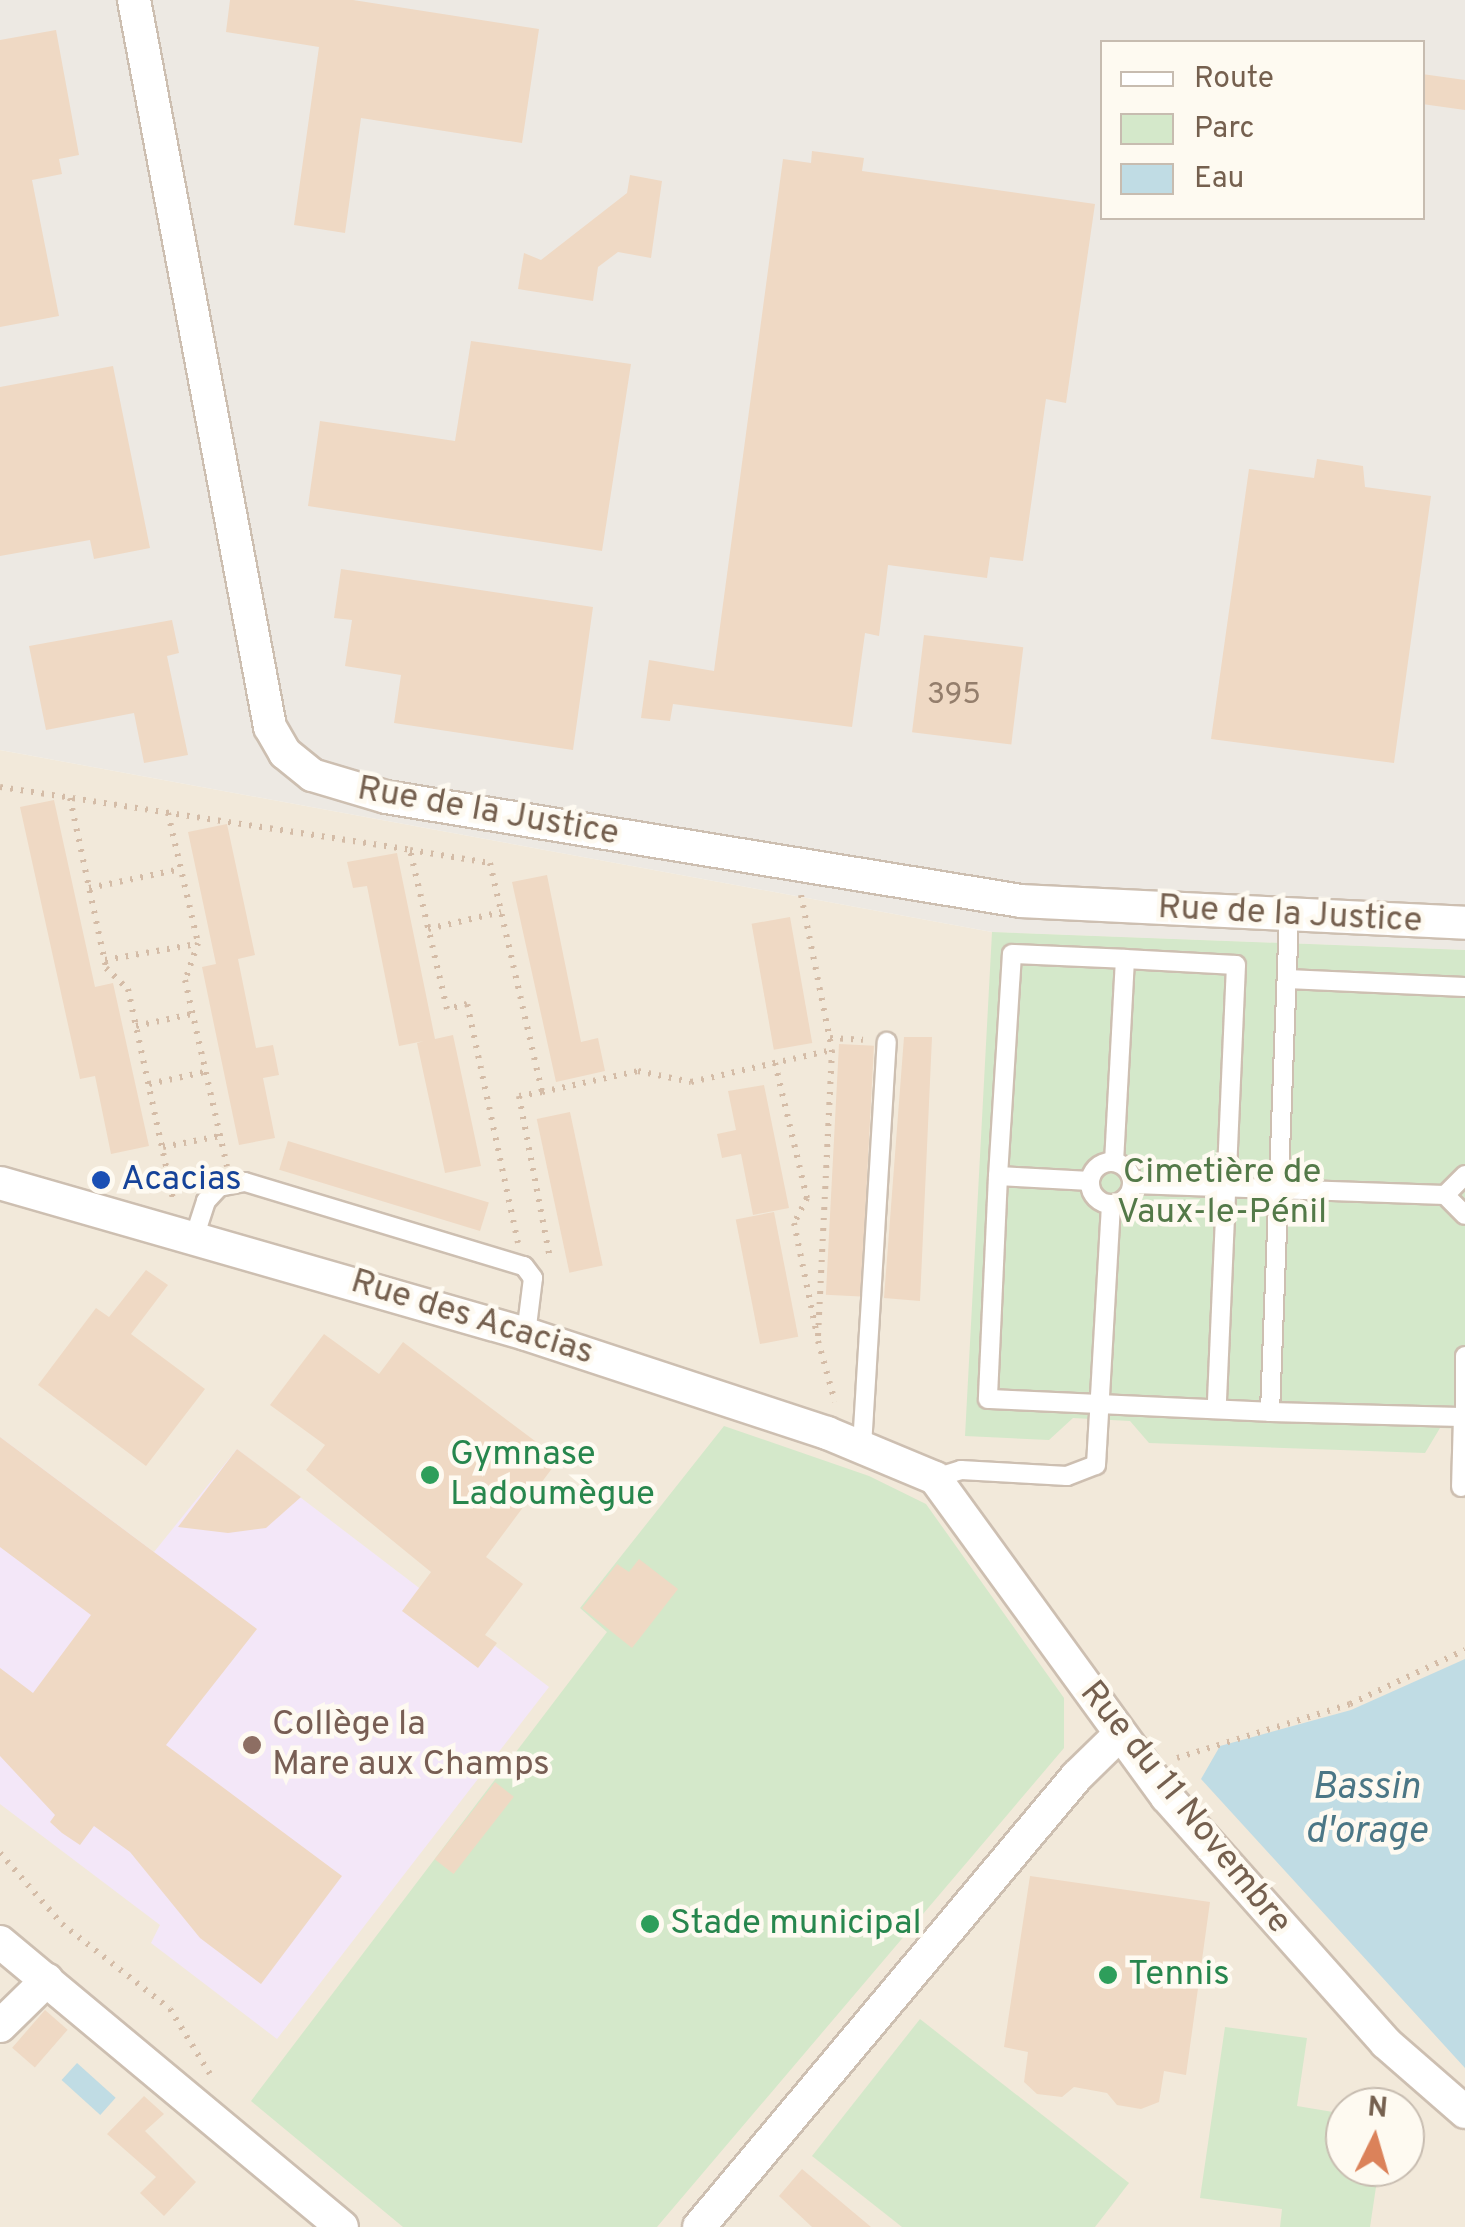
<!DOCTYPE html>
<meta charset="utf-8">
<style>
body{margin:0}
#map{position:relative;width:1465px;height:2227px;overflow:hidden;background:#fbf6eb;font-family:Overpass,sans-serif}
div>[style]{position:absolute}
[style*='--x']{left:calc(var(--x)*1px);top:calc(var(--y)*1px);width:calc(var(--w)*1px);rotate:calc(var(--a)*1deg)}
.residential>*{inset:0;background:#f2e9da}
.industrial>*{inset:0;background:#ede9e3}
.education>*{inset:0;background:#f3e7f8}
.green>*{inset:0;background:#d4e8ca}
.water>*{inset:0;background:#c0dce4;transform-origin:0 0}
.building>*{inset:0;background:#efd9c4;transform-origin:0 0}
.path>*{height:6px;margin-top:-3px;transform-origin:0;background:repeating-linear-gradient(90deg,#d4bca7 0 2.5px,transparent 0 10.5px)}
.roads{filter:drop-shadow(2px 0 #cdbfb1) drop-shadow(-2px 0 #cdbfb1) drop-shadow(0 2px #cdbfb1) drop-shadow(0 -2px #cdbfb1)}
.lane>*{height:18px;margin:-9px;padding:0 9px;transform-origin:9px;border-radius:9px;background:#fff}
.lane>.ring{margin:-9px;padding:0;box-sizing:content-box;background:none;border:18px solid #fff;border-radius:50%}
.street>*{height:32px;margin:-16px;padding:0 16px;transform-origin:16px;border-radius:16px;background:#fff}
.dots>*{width:28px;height:28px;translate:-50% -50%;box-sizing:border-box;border:5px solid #fefaf1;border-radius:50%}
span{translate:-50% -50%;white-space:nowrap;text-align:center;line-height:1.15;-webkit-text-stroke:9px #fefaf1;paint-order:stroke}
.number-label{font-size:30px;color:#947e6c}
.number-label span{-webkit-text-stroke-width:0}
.street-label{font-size:35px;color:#75604f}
.park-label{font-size:35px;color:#537948}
.transit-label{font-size:35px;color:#164399}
.left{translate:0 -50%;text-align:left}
.leisure-label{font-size:35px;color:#27864d}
.education-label{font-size:35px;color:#785e54}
.water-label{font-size:38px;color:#4b7786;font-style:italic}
.legend{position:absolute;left:1100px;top:40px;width:325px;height:180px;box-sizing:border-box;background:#fefaf1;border:2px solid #c7bcb0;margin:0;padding:12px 18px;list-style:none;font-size:30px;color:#75604f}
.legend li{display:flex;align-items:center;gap:20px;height:50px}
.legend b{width:50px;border:2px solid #c7bcb0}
.north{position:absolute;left:1325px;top:2087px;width:100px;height:100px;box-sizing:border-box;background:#fefaf1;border:2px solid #c7bcb0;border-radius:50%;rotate:5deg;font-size:28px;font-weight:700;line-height:40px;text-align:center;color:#75604f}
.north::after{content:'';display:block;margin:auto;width:35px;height:45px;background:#db825a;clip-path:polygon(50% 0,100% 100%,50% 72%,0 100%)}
</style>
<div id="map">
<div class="residential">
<div style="clip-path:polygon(evenodd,0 750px,992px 932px,1465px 950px,1465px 2227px,0 2227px,0 750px,1345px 2107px,1405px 2107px,1405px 2167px,1345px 2167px,1345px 2107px)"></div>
</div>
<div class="industrial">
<div style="clip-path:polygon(evenodd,0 0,1465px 0,1465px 950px,992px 932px,0 750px,0 0,1102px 42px,1422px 42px,1422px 218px,1102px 218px,1102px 42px)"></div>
</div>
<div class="education">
<div style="clip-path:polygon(0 1437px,154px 1552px,237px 1449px,549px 1687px,277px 2039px,151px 1943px,160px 1925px,0 1804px)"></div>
</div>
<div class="green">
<div style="clip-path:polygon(992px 932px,1465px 950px,1465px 1429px,1440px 1428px,1425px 1453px,1149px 1443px,1130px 1421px,1073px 1418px,1049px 1440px,965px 1436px)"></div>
<div style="clip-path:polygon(724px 1426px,869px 1476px,926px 1504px,1064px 1698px,1064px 1748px,657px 2227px,403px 2227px,251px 2101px,607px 1632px,580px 1608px)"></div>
<div style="clip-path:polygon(920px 2019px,1129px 2183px,1095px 2227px,902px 2227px,812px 2156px)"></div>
<div style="clip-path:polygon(1225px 2027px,1307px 2038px,1297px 2106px,1345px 2114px,1345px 2167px,1379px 2167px,1370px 2227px,1280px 2227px,1282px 2209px,1200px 2198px)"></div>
</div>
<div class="water">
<div style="clip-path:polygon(1465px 1659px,1465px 2068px,1201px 1779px,1220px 1746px,1351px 1710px)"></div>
<div style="left:77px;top:2063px;width:52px;height:23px;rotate:42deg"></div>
</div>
<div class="building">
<div style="clip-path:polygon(230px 0,353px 0,539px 29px,522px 143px,361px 118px,345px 233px,294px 225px,319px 47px,226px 32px)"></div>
<div style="clip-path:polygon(56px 30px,79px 155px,59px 159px,62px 174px,32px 180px,59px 316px,0 327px,0 40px)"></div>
<div style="clip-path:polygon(1422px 74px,1465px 80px,1465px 110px,1422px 104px)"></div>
<div style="clip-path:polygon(812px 151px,864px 158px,862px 171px,1095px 204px,1066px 403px,1046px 399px,1023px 561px,990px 557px,987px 578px,888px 565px,879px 636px,865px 633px,852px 727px,673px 704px,670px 721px,641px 718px,649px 660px,714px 671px,783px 159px,811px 163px)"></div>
<div style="clip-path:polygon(630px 175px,662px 181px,651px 258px,618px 252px,598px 267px,593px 301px,518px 289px,524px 253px,541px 260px,627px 193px)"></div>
<div style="clip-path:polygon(471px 341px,631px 364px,602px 551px,308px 506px,320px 421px,455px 441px)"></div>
<div style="clip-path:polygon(113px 366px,150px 548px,94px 559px,90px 540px,0 556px,0 387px)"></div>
<div style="clip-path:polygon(1317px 459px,1363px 466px,1365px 487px,1431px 496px,1394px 763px,1211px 739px,1249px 469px,1314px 478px)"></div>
<div style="clip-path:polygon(341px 569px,593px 607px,573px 750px,394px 723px,401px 675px,345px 666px,352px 620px,334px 618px)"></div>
<div style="clip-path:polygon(172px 620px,179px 653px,167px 656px,188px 755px,144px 763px,134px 713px,46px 730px,29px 646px)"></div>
<div style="left:924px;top:635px;width:100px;height:98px;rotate:7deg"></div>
<div style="clip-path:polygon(54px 800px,95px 987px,113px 983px,149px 1146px,111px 1154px,95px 1076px,80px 1079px,20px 807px)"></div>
<div style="clip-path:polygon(227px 824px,255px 955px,238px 959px,256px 1048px,273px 1045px,279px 1075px,263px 1078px,275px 1138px,239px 1145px,202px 967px,216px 964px,188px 832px)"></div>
<div style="clip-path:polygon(397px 853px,435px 1039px,453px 1035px,481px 1166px,445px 1173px,417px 1043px,424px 1041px,399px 1046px,367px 886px,353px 888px,347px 862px)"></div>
<div style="clip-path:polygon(547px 875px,581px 1042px,598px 1038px,605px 1071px,556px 1082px,512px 882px)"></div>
<div style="left:790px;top:917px;width:128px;height:39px;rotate:80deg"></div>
<div style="clip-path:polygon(904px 1037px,932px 1037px,920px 1301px,884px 1298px)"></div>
<div style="left:839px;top:1044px;width:35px;height:251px;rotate:3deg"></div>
<div style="clip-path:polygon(764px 1085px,789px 1208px,753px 1215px,741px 1154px,722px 1158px,717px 1134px,736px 1130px,728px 1091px)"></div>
<div style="left:570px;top:1112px;width:157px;height:34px;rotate:78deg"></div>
<div style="left:288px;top:1141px;width:210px;height:30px;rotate:17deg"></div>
<div style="left:774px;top:1212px;width:127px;height:39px;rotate:79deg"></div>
<div style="clip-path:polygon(146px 1270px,168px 1285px,131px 1334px,205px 1389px,146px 1466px,38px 1385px,96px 1308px,109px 1317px)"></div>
<div style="clip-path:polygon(324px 1334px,379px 1374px,403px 1342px,559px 1459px,486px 1557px,523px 1584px,485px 1635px,497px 1643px,478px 1668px,402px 1611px,431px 1572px,306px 1470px,325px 1445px,270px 1405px)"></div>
<div style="clip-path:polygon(0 1437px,257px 1629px,166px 1745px,342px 1876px,261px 1984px,200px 1938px,130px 1852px,94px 1826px,80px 1845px,62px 1833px,50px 1822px,55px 1815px,0 1756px,0 1668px,33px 1693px,91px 1615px,0 1547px)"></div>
<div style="clip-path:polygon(237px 1449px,301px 1497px,266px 1528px,228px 1533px,178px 1527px)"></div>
<div style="clip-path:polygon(639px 1559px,678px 1589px,632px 1648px,582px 1608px,617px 1564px,629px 1572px)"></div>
<div style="left:495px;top:1782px;width:24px;height:98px;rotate:38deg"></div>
<div style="clip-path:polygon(1030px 1876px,1210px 1902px,1186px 2075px,1164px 2071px,1159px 2102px,1141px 2109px,1117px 2105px,1107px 2093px,1074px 2087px,1062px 2097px,1037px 2094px,1024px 2082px,1028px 2052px,1004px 2047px)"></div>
<div style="left:45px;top:2010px;width:30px;height:50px;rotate:41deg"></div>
<div style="clip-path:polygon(144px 2096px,164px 2114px,145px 2131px,196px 2182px,164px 2216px,140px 2193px,156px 2177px,107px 2134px)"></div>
<div style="clip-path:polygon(802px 2169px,871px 2227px,812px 2227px,779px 2196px)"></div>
</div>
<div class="path">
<div style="--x:0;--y:787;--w:415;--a:8.7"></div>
<div style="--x:70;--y:798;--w:174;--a:78"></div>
<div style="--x:106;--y:968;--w:30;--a:44"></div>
<div style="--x:128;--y:989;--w:219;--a:77.9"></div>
<div style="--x:168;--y:813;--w:133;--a:77"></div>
<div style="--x:198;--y:943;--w:39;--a:109"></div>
<div style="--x:185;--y:980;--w:191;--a:77.3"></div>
<div style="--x:89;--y:888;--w:94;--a:-11.7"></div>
<div style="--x:801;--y:895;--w:158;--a:78.7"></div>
<div style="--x:832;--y:1050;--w:291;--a:92.8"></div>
<div style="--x:818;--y:1341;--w:63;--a:74.4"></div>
<div style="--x:428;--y:929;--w:75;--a:-13.1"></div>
<div style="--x:105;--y:960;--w:93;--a:-9.9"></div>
<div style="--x:136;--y:1026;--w:57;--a:-12.1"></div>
<div style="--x:830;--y:1038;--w:33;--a:3"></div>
<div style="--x:775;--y:1063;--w:139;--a:76.7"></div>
<div style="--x:807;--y:1198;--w:28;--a:117"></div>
<div style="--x:794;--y:1223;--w:109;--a:78.4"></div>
<div style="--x:149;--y:1084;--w:57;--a:-12.1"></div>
<div style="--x:542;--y:1092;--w:98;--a:-12.3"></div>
<div style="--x:638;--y:1071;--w:54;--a:11.7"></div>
<div style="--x:691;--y:1082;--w:145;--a:-12.8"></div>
<div style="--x:163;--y:1147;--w:58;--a:-10.9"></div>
<div style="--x:518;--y:1243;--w:244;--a:-102"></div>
<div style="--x:467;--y:1004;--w:21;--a:166"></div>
<div style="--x:447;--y:1009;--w:163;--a:-103.1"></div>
<div style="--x:410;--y:850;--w:81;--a:9.2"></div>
<div style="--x:490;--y:863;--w:235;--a:77.2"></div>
<div style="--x:542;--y:1092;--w:23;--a:170"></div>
<div style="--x:519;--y:1096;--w:166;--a:79.2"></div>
<div style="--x:1177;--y:1758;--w:181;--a:-17.3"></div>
<div style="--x:1350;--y:1704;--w:127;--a:-25.2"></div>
<div style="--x:0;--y:1853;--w:94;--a:48.9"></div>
<div style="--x:62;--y:1924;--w:137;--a:38.2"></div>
<div style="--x:170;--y:2009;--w:76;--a:58.4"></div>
</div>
<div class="roads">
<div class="lane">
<div style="--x:1289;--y:917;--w:495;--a:92.2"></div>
<div style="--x:1270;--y:1412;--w:193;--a:1.5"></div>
<div style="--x:1463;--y:1417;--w:70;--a:91.6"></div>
<div style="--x:1125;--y:959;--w:111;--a:3.1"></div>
<div style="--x:1236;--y:965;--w:442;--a:92.5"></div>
<div style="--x:1287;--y:979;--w:178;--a:2.6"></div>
<div class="ring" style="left:1090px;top:1162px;width:24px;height:24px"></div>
<div style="--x:1465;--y:1175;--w:28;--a:135"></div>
<div style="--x:1445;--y:1195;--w:28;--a:45"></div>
<div style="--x:998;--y:1176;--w:222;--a:-86.4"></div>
<div style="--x:1012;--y:954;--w:113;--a:2.5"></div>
<div style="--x:1125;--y:959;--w:203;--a:93.1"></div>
<div style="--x:1090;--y:1181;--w:92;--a:-176.9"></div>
<div style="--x:998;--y:1176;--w:223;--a:92.6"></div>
<div style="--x:988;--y:1399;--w:282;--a:2.6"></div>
<div style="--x:1133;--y:1184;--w:312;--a:2"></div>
<div style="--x:195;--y:1235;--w:36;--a:-72"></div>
<div style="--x:206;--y:1201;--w:19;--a:-47"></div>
<div style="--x:219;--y:1187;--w:26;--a:-11"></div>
<div style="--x:245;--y:1182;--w:291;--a:16.8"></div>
<div style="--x:524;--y:1266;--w:15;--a:53"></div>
<div style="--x:533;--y:1278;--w:56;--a:97.1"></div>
<div style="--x:1465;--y:1356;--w:61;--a:90"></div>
<div style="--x:862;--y:1446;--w:405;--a:-86.5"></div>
<div style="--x:935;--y:1478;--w:27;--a:-17"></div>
<div style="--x:961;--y:1470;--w:106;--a:3.2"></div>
<div style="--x:1067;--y:1476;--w:31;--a:-21"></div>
<div style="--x:1096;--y:1465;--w:261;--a:-86.7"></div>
</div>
<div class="street">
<div style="--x:134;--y:0;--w:740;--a:79.4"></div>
<div style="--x:270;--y:727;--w:30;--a:60"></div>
<div style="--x:285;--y:753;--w:35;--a:39"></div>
<div style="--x:312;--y:775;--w:77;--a:16.6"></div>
<div style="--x:386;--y:797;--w:643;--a:9.3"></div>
<div style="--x:1021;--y:901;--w:445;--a:2.8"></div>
<div style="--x:0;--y:1183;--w:547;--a:16.02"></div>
<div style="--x:526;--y:1334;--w:317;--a:18.2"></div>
<div style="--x:827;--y:1433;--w:117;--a:22.6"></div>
<div style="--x:935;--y:1478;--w:394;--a:54"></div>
<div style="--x:1167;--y:1797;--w:329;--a:48.3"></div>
<div style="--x:1386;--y:2043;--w:105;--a:41.1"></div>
<div style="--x:0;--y:1942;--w:445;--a:39.8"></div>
<div style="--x:0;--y:2026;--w:66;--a:-44.4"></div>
<div style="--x:699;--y:2227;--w:588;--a:-50.03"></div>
<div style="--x:1077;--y:1776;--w:59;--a:-44.3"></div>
</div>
</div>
<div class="dots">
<div style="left:101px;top:1180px;background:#1a4fb4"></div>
<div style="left:430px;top:1475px;background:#2e9e5b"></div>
<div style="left:252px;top:1745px;background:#8d6e63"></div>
<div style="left:650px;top:1924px;background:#2e9e5b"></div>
<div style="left:1108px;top:1975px;background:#2e9e5b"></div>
</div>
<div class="number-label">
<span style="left:954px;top:696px">395</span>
</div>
<div class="street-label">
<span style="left:488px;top:812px;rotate:10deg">Rue de la Justice</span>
<span style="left:1290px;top:915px;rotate:3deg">Rue de la Justice</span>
<span style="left:472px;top:1318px;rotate:17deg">Rue des Acacias</span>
<span style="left:1185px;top:1808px;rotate:51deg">Rue du 11 Novembre</span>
</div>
<div class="park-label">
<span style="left:1222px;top:1193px">Cimetière de<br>Vaux-le-Pénil</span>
</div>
<div class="transit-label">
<span class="left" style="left:121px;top:1180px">Acacias</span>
</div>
<div class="leisure-label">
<span class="left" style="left:450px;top:1475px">Gymnase<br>Ladoumègue</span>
<span class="left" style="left:670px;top:1924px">Stade municipal</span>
<span class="left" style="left:1128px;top:1975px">Tennis</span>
</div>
<div class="education-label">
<span class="left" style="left:272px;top:1745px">Collège la<br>Mare aux Champs</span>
</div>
<div class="water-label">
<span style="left:1366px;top:1811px">Bassin<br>d'orage</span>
</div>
<ul class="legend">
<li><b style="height:12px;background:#fff"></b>Route</li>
<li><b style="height:28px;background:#d4e8ca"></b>Parc</li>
<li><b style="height:28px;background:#c0dce4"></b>Eau</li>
</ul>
<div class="north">N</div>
</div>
